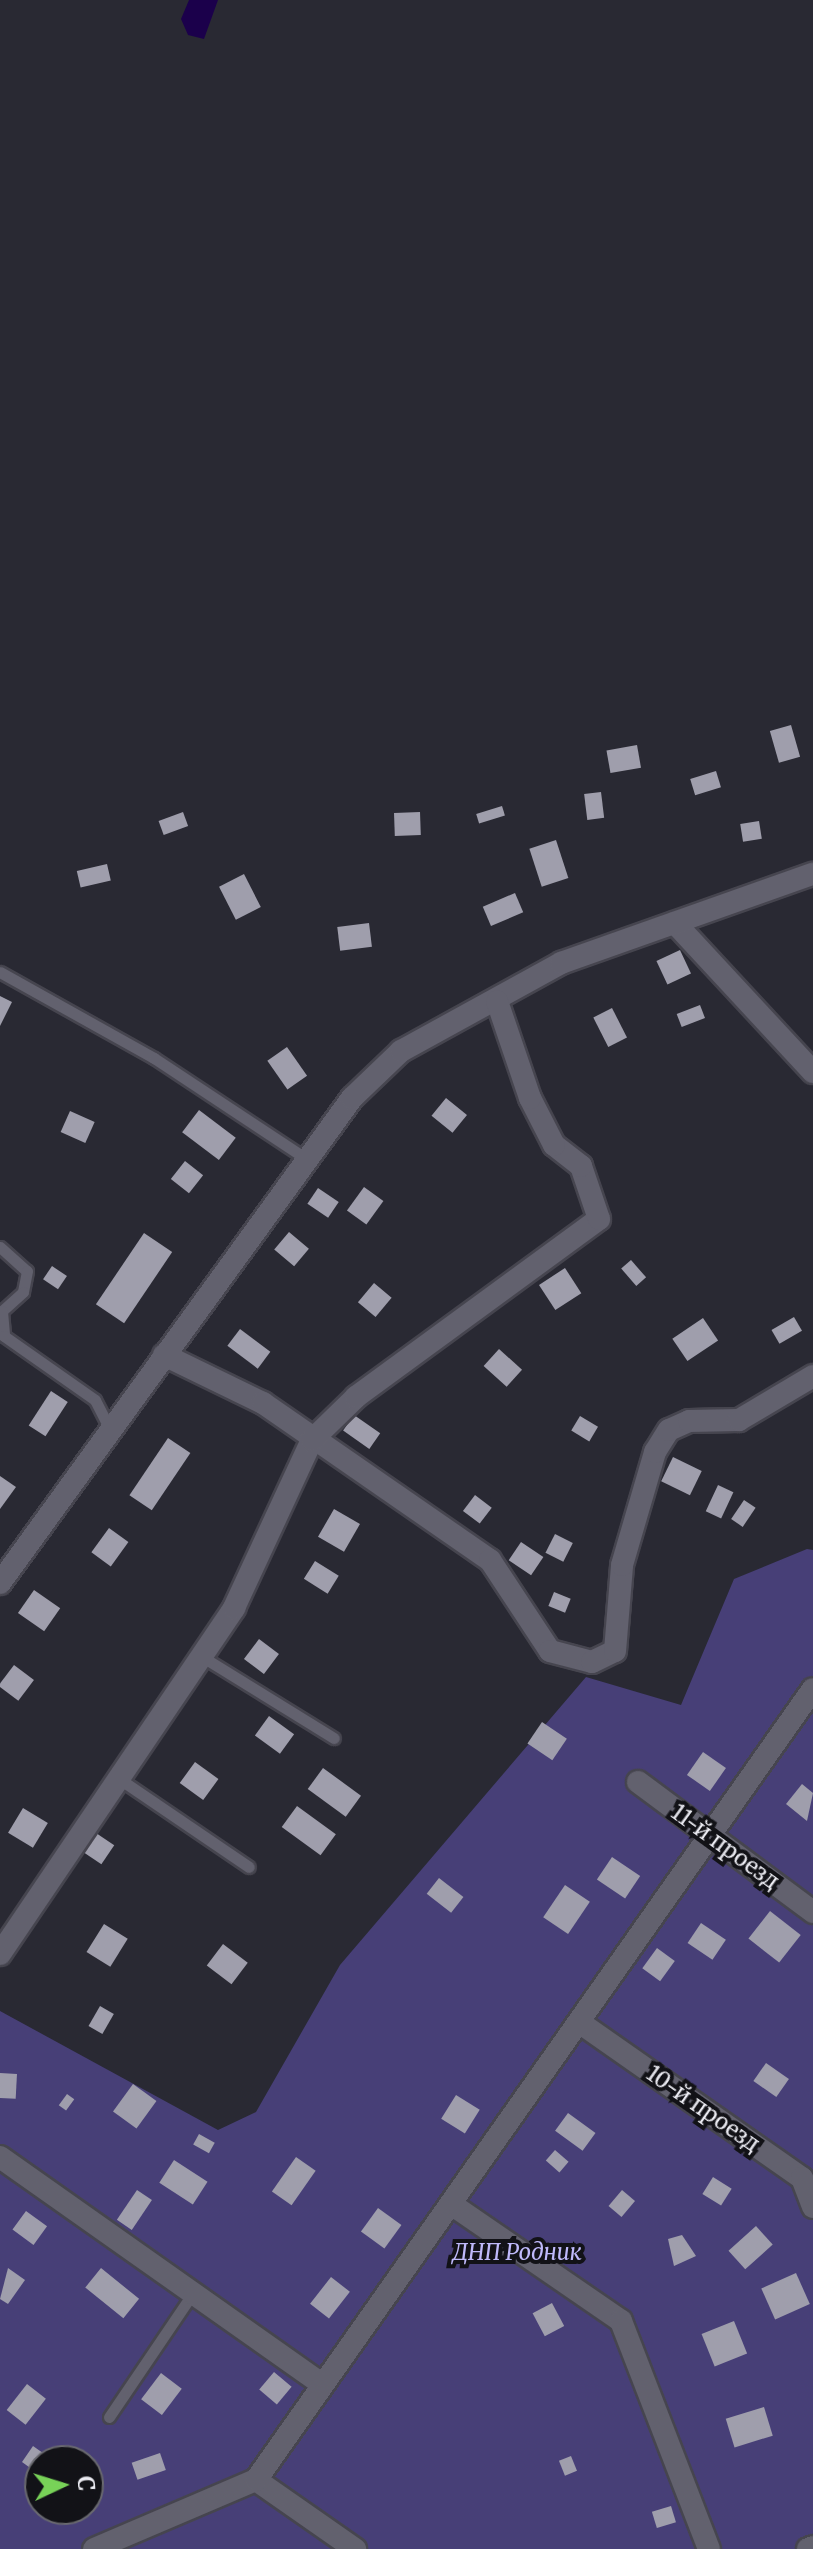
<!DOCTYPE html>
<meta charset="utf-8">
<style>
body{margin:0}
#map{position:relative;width:813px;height:2549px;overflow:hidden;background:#292933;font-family:Merriweather,serif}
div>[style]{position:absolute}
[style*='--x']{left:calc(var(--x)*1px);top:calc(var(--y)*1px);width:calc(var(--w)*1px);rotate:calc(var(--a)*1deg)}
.green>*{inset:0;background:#473f77}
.water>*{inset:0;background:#1b004b}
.building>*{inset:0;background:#9f9eac;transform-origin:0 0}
.roads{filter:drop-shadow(2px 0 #46454f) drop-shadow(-2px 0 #46454f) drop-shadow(0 2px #46454f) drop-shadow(0 -2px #46454f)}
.service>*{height:11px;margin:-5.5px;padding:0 5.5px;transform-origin:5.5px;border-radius:5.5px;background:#62616e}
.minor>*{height:22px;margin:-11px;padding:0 11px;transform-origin:11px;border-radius:11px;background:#62616e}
span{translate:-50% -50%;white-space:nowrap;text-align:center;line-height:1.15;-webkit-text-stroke:8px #121217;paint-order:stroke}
.street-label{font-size:22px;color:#ebebf2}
.park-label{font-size:22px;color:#bfb9fa;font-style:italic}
.north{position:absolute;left:24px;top:2445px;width:80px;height:80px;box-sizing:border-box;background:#121217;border:2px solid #69696f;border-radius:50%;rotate:86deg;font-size:22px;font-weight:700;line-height:32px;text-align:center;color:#ebebf2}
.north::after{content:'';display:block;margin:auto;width:28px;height:36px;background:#78d258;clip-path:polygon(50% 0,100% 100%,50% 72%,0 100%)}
</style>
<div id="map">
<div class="green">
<div style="clip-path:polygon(evenodd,807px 1549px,813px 1550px,813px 2549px,0 2549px,0 2011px,218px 2130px,256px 2112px,340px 1965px,586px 1677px,681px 1705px,734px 1579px,807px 1549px,40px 2461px,88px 2461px,88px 2509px,40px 2509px,40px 2461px)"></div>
</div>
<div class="water">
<div style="clip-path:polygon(189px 0,218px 0,204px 39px,188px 35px,181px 19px)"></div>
</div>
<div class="building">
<div style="left:791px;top:725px;width:33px;height:22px;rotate:74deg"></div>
<div style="left:637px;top:745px;width:23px;height:31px;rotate:80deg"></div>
<div style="left:716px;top:771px;width:17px;height:27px;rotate:73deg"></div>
<div style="left:601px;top:792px;width:26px;height:17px;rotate:83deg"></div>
<div style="left:502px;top:806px;width:10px;height:27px;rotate:73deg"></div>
<div style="left:183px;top:812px;width:15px;height:26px;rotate:70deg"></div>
<div style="left:420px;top:812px;width:23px;height:26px;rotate:88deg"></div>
<div style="left:759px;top:821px;width:18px;height:19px;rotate:81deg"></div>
<div style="left:556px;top:840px;width:40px;height:28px;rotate:72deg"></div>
<div style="left:107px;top:864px;width:17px;height:31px;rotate:77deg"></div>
<div style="left:244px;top:874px;width:37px;height:28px;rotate:63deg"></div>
<div style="left:515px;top:893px;width:21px;height:35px;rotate:67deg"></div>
<div style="left:369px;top:923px;width:24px;height:32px;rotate:83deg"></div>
<div style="left:680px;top:950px;width:26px;height:26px;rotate:65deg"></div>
<div style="clip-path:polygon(0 996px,12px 1002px,0 1026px)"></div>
<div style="left:700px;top:1005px;width:14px;height:25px;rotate:69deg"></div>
<div style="left:612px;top:1008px;width:33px;height:21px;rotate:63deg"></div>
<div style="left:287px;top:1047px;width:35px;height:24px;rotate:55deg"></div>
<div style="left:446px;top:1098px;width:27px;height:23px;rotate:39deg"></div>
<div style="left:199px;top:1110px;width:46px;height:28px;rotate:37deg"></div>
<div style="left:70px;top:1111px;width:27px;height:23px;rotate:24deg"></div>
<div style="left:185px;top:1161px;width:23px;height:23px;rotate:38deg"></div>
<div style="left:364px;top:1187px;width:24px;height:29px;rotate:36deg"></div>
<div style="left:318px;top:1188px;width:25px;height:19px;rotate:34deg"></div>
<div style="left:289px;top:1232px;width:26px;height:23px;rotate:40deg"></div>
<div style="left:144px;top:1233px;width:34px;height:86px;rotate:34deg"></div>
<div style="left:631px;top:1260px;width:23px;height:13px;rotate:49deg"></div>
<div style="left:52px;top:1266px;width:18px;height:16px;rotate:34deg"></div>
<div style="left:565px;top:1268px;width:30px;height:31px;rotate:57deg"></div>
<div style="left:374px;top:1283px;width:23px;height:25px;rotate:40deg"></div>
<div style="left:794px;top:1317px;width:16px;height:26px;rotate:60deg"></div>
<div style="left:703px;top:1318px;width:27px;height:37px;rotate:56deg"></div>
<div style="left:240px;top:1329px;width:38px;height:21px;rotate:37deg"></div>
<div style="left:499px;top:1349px;width:31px;height:23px;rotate:42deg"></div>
<div style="left:51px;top:1391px;width:20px;height:41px;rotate:33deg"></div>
<div style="left:354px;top:1415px;width:32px;height:19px;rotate:35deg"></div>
<div style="left:580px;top:1416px;width:21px;height:17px;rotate:31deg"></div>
<div style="left:168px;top:1438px;width:27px;height:69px;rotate:34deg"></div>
<div style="left:673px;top:1457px;width:32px;height:27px;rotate:26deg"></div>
<div style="clip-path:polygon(0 1476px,16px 1487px,0 1509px)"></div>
<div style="left:718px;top:1485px;width:17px;height:29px;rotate:25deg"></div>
<div style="left:475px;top:1495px;width:21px;height:20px;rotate:37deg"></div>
<div style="left:744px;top:1500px;width:14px;height:23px;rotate:34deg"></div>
<div style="left:334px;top:1509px;width:30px;height:32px;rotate:30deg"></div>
<div style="left:109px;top:1528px;width:24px;height:30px;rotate:36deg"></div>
<div style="left:555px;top:1534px;width:20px;height:21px;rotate:27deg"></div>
<div style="left:521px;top:1542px;width:27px;height:22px;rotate:34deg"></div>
<div style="left:315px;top:1561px;width:28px;height:21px;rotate:32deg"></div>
<div style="left:34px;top:1590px;width:32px;height:28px;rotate:35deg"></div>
<div style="left:554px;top:1592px;width:18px;height:15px;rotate:22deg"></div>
<div style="left:259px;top:1639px;width:25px;height:25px;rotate:37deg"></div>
<div style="left:14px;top:1665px;width:25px;height:26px;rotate:37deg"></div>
<div style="left:269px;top:1716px;width:31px;height:24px;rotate:36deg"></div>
<div style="left:542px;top:1722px;width:30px;height:26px;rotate:34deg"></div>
<div style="left:703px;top:1752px;width:28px;height:28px;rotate:35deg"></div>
<div style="left:195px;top:1762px;width:29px;height:26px;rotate:36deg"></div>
<div style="left:323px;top:1768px;width:47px;height:26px;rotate:36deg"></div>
<div style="clip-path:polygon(802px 1784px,813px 1793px,807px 1821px,786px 1804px)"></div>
<div style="left:297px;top:1806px;width:48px;height:26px;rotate:36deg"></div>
<div style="left:23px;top:1808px;width:29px;height:29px;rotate:31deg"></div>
<div style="left:96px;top:1833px;width:22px;height:23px;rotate:34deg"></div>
<div style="left:612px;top:1857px;width:34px;height:27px;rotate:34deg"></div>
<div style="left:439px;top:1878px;width:31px;height:20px;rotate:38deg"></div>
<div style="left:565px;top:1885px;width:30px;height:39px;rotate:34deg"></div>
<div style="left:770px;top:1911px;width:39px;height:35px;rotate:38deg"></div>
<div style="left:701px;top:1923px;width:30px;height:24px;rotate:34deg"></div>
<div style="left:104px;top:1924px;width:28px;height:33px;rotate:32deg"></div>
<div style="left:223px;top:1944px;width:31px;height:27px;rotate:37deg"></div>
<div style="left:657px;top:1948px;width:22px;height:25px;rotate:36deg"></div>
<div style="left:100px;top:2006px;width:16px;height:23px;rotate:30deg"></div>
<div style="left:766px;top:2063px;width:28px;height:22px;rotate:35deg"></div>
<div style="left:0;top:2073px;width:17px;height:25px;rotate:3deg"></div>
<div style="left:133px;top:2084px;width:29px;height:34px;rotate:36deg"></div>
<div style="left:67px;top:2094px;width:9px;height:14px;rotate:36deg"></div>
<div style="left:456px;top:2095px;width:28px;height:28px;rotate:32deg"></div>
<div style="left:568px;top:2113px;width:34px;height:22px;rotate:36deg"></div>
<div style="left:199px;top:2134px;width:18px;height:12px;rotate:29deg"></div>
<div style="left:555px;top:2150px;width:18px;height:14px;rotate:41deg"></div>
<div style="left:296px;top:2157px;width:24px;height:42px;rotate:35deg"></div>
<div style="left:174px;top:2160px;width:40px;height:27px;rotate:33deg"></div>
<div style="left:713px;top:2177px;width:22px;height:20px;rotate:32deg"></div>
<div style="left:137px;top:2190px;width:18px;height:36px;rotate:34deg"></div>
<div style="left:622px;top:2190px;width:17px;height:21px;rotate:40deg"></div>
<div style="left:378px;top:2208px;width:29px;height:29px;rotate:36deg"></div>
<div style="left:26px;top:2211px;width:26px;height:23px;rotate:36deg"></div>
<div style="left:756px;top:2226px;width:25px;height:37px;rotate:48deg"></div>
<div style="clip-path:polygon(682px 2235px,696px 2256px,674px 2266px,668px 2239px)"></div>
<div style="clip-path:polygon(8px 2268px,25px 2280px,8px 2304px,0 2299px)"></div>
<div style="left:101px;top:2268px;width:49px;height:25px;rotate:39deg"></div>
<div style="left:796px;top:2273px;width:34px;height:38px;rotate:66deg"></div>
<div style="left:331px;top:2277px;width:24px;height:34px;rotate:38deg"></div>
<div style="left:552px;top:2303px;width:26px;height:22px;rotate:62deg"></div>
<div style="left:734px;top:2321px;width:35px;height:35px;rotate:68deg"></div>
<div style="left:274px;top:2372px;width:23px;height:23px;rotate:40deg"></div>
<div style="left:161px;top:2373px;width:26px;height:33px;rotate:37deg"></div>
<div style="left:27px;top:2384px;width:24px;height:33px;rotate:38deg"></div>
<div style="left:764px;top:2407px;width:30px;height:40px;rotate:73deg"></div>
<div style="clip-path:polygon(33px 2446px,50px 2458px,40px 2461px,40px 2475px,22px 2462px)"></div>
<div style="left:160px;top:2453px;width:18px;height:30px;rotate:71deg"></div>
<div style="left:571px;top:2456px;width:16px;height:13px;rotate:68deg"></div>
<div style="left:671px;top:2506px;width:17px;height:20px;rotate:73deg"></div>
</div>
<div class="roads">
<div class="service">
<div style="--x:0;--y:972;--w:176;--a:29.2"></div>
<div style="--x:154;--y:1058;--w:185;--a:33.5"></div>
<div style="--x:0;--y:1247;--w:36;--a:42"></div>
<div style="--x:27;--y:1271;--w:21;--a:101"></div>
<div style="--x:23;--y:1292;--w:28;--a:138"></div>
<div style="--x:2;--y:1311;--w:25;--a:85"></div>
<div style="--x:4;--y:1336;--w:111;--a:35.1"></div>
<div style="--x:95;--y:1400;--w:36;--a:63"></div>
<div style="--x:201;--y:1656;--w:156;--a:31.7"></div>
<div style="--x:118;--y:1778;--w:158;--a:34.2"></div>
<div style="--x:109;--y:2417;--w:150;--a:-55.9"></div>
</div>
<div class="minor">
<div style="--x:675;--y:923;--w:203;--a:47.2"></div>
<div style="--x:164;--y:1355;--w:110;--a:25.9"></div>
<div style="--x:263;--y:1403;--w:276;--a:34.7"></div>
<div style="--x:490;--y:1560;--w:109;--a:56.6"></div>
<div style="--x:550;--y:1651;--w:43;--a:14.7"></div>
<div style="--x:592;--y:1662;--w:25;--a:-26"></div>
<div style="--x:615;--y:1651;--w:86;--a:-85.3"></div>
<div style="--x:622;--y:1565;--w:118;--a:-73.7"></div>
<div style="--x:655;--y:1452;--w:26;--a:-58"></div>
<div style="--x:669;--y:1430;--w:22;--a:-24"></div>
<div style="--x:689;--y:1421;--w:50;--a:-1.1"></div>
<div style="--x:739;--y:1420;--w:86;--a:-30.7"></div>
<div style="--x:0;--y:1583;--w:599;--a:-54.03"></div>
<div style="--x:352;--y:1098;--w:68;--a:-43.8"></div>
<div style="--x:401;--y:1051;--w:183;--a:-28.8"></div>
<div style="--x:561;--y:963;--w:267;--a:-19.5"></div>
<div style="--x:638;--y:1782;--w:218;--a:36.6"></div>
<div style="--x:0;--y:1954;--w:418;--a:-55.9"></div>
<div style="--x:234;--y:1608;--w:185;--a:-65.1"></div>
<div style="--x:312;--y:1440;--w:62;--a:-44.3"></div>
<div style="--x:356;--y:1397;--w:301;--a:-36.2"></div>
<div style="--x:599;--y:1219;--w:56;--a:-108.8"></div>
<div style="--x:581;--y:1166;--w:34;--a:-142"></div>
<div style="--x:554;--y:1145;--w:53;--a:-117.1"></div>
<div style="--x:530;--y:1098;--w:102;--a:-108.8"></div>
<div style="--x:579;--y:2022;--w:272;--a:35"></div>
<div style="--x:802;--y:2178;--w:31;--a:69"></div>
<div style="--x:0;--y:2157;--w:395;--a:35.2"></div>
<div style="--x:451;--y:2204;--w:206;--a:34.5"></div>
<div style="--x:621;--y:2321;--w:244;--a:68.9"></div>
<div style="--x:256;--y:2480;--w:121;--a:34.9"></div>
<div style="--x:94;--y:2549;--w:176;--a:-23.1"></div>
<div style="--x:256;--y:2480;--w:967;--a:-54.85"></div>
<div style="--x:808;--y:2549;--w:5;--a:-22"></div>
</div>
</div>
<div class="street-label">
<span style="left:725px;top:1847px;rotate:36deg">11-й проезд</span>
<span style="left:703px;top:2109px;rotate:35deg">10-й проезд</span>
</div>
<div class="park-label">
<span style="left:517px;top:2253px">ДНП Родник</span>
</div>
<div class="north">С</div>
</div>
